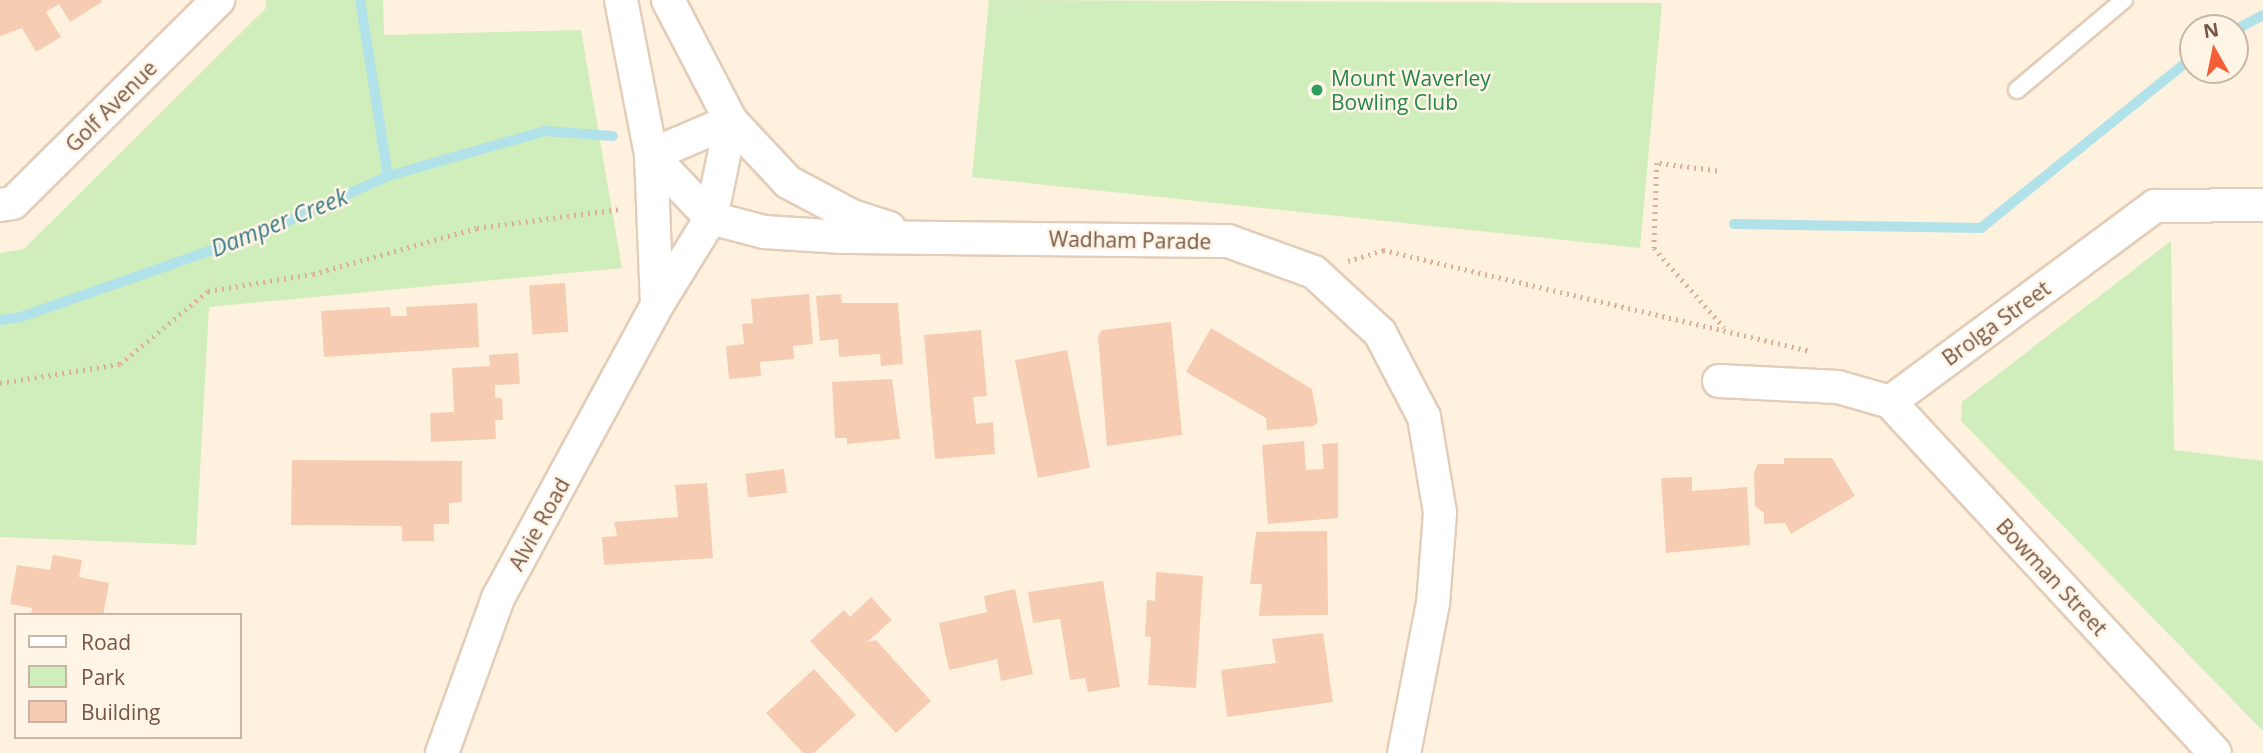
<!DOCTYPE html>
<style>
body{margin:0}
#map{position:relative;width:2263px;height:753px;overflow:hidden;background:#fef1de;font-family:"Open Sans",sans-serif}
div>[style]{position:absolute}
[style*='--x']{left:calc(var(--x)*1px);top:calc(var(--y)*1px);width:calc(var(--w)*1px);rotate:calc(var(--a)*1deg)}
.green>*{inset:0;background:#d0edbc}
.stream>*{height:10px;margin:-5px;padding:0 5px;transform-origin:5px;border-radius:5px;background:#b1e2e9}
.building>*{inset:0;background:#f6cdb3;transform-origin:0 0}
.path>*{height:4.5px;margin-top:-2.25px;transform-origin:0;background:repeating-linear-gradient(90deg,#dbb097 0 2px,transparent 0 7px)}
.roads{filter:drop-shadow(2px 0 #e3cdb9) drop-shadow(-2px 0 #e3cdb9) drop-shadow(0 2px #e3cdb9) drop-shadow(0 -2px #e3cdb9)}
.lane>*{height:16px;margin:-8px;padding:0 8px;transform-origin:8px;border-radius:8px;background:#fff}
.street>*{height:32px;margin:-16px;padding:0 16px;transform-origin:16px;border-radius:16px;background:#fff}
.dots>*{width:19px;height:19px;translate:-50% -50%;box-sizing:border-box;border:4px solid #fff5e6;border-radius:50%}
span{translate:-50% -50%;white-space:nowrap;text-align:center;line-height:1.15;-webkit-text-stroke:5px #fff5e6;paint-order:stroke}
.leisure-label{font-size:21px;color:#27864d}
.left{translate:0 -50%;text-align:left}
.street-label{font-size:21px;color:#765544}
.water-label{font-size:23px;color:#397a85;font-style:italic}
.legend{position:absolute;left:14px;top:613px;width:228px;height:126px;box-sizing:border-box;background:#fff5e6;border:2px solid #c8b5a5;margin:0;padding:9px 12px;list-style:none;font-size:21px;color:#765544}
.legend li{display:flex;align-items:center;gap:14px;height:35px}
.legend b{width:35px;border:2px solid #c8b5a5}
.north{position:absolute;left:2179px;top:14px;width:70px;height:70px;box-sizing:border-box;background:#fff5e6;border:2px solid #c8b5a5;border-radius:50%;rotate:351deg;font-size:19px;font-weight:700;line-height:28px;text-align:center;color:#765544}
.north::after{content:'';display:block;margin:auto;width:24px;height:32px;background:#f55f37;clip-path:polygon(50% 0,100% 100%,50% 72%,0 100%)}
</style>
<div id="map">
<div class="green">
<div style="clip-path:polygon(266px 0,383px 0,384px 35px,581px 30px,622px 268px,209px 307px,196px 545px,0 537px,0 253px,24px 249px,266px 8px)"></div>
<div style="clip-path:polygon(989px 0,1662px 3px,1640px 248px,972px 177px)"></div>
<div style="clip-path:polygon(2171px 241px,2174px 450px,2263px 461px,2263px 731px,1961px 421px,1962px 402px)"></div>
</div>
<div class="stream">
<div style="--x:2235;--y:30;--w:32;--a:-28"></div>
<div style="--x:388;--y:176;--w:163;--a:-16"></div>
<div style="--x:545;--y:131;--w:68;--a:4.2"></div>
<div style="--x:1734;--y:224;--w:247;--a:0.9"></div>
<div style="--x:1981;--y:228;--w:272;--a:-38.9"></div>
<div style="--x:0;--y:320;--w:21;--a:-8"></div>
<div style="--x:21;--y:317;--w:260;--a:-19.3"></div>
<div style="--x:266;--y:231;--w:134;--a:-24.3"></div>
<div style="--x:388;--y:176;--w:178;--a:-99"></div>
</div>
<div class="building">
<div style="clip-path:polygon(0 0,101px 0,102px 2px,70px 22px,59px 4px,46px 12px,61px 37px,36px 52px,22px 28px,0 36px)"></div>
<div style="left:565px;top:283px;width:49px;height:36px;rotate:86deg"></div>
<div style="clip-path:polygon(809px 294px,813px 344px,793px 346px,794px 359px,760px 362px,761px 376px,729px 379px,726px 346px,744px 344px,742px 324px,753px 323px,751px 299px)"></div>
<div style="clip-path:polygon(841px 294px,842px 303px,898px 303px,903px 364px,881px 366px,880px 354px,839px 357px,838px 339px,820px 341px,816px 296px)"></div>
<div style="clip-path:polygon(477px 303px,479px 347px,324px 357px,321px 311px,390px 307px,391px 316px,407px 316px,406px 307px)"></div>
<div style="clip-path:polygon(1171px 322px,1182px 435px,1107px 446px,1098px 336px,1102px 330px)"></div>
<div style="clip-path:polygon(1211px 328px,1312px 389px,1318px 422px,1314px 426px,1267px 430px,1266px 418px,1186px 372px)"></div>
<div style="clip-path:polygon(981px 330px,987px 396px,973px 397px,976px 424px,993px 422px,995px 454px,935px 459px,924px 335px)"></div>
<div style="left:1067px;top:350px;width:120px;height:53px;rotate:79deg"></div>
<div style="clip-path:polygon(518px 353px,520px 384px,495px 385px,495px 398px,502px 398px,503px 420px,495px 420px,496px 439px,431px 442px,430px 413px,454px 412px,452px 368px,490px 366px,489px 355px)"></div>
<div style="clip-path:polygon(892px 379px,900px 439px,847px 444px,847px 438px,835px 438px,832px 382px)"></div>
<div style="clip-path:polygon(1304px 441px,1306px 470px,1324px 469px,1322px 444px,1338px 443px,1338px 518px,1268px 524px,1262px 445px)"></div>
<div style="clip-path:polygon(1784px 458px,1832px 458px,1855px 496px,1791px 534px,1785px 523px,1764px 524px,1764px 513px,1755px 506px,1754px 472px,1758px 464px,1784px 464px)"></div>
<div style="clip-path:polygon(292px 460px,462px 461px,462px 502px,449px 503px,449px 524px,434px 524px,434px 541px,402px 541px,402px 526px,291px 525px)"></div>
<div style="left:784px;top:469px;width:24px;height:39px;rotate:83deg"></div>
<div style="clip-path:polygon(1692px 477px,1692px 491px,1747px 487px,1750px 545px,1666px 553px,1661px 478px)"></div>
<div style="clip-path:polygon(707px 483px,713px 558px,604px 565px,602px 537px,617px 536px,614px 522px,678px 517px,675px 485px)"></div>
<div style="clip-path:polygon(1327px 531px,1328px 615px,1259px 616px,1262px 584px,1250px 584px,1256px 532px)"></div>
<div style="clip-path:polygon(53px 555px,82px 560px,79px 577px,109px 583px,103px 615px,31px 615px,32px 608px,10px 604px,17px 565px,50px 570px)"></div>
<div style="clip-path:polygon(1156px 572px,1203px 576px,1196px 688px,1148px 685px,1151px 637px,1145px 636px,1147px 600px,1155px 601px)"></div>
<div style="clip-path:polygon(1103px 581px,1120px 687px,1088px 692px,1085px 678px,1070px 680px,1060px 619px,1033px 623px,1028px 592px)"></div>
<div style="clip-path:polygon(1015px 589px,1033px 674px,1001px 681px,997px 659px,949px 670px,939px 623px,987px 612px,984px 596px)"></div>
<div style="clip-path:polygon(871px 597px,892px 620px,867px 642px,876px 640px,931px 701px,896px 733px,810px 641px,844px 610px,850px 617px)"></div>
<div style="clip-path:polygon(1323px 633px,1333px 702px,1227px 717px,1221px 670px,1276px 663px,1272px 639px)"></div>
<div style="clip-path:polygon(814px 669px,856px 715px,814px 753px,803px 753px,766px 713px)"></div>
</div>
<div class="path">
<div style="--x:1717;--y:171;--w:61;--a:-172.4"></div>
<div style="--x:1657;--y:163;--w:85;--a:92"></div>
<div style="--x:1654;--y:248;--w:106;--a:48.5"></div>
<div style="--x:1348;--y:261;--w:37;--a:-17"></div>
<div style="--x:1383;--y:250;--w:438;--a:13.3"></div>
<div style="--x:0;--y:383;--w:121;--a:-9"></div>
<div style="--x:120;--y:364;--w:114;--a:-39.7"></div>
<div style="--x:208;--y:291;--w:106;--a:-9.2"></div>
<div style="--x:313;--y:274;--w:170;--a:-15.7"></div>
<div style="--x:477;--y:228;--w:144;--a:-7.6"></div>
</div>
<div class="roads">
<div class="lane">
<div style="--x:2017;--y:90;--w:140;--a:-40.1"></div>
</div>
<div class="street">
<div style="--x:621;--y:0;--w:158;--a:79"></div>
<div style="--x:651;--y:155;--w:150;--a:87.7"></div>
<div style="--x:668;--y:0;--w:136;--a:62.5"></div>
<div style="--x:731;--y:121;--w:83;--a:46.9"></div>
<div style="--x:788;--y:182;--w:72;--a:28"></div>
<div style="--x:852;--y:216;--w:39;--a:18"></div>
<div style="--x:731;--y:121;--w:87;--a:157"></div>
<div style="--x:651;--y:155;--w:87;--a:46.4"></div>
<div style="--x:711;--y:218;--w:55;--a:14.8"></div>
<div style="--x:764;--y:232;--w:79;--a:3.6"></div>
<div style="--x:843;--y:237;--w:385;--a:0.6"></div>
<div style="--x:1228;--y:241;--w:91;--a:19.8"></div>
<div style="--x:1314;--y:272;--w:90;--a:42.7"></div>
<div style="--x:1380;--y:333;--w:95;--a:62.4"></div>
<div style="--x:1424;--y:417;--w:97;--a:80.5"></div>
<div style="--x:1440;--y:513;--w:90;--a:94.4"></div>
<div style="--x:1433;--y:603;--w:153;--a:100.9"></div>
<div style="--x:0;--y:205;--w:13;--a:-9"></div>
<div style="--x:13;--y:203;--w:289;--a:-44.7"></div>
<div style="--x:1719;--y:381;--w:119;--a:2.9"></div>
<div style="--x:1838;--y:387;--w:54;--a:16.1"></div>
<div style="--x:1890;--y:402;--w:330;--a:-36.5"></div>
<div style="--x:2155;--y:206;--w:108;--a:-0.5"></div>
<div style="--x:1890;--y:402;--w:478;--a:47.2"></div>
<div style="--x:442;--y:753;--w:165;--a:-70.1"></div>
<div style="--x:498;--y:598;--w:333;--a:-61.5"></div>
<div style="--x:657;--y:305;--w:102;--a:-58.2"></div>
<div style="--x:711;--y:218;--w:99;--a:-78.3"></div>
</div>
</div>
<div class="dots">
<div style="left:1317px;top:90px;background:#2e9e5b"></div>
</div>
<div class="leisure-label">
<span class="left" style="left:1331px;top:90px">Mount Waverley<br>Bowling Club</span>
</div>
<div class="street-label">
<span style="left:111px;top:106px;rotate:-45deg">Golf Avenue</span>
<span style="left:1130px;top:240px;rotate:1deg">Wadham Parade</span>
<span style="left:1996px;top:323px;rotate:-36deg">Brolga Street</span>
<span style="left:539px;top:524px;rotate:-61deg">Alvie Road</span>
<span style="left:2052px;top:577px;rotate:47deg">Bowman Street</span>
</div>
<div class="water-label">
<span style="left:279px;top:222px;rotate:-22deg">Damper Creek</span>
</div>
<ul class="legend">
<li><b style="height:9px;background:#fff"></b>Road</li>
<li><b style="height:19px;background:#d0edbc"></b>Park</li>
<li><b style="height:19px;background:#f6cdb3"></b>Building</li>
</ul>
<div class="north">N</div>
</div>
